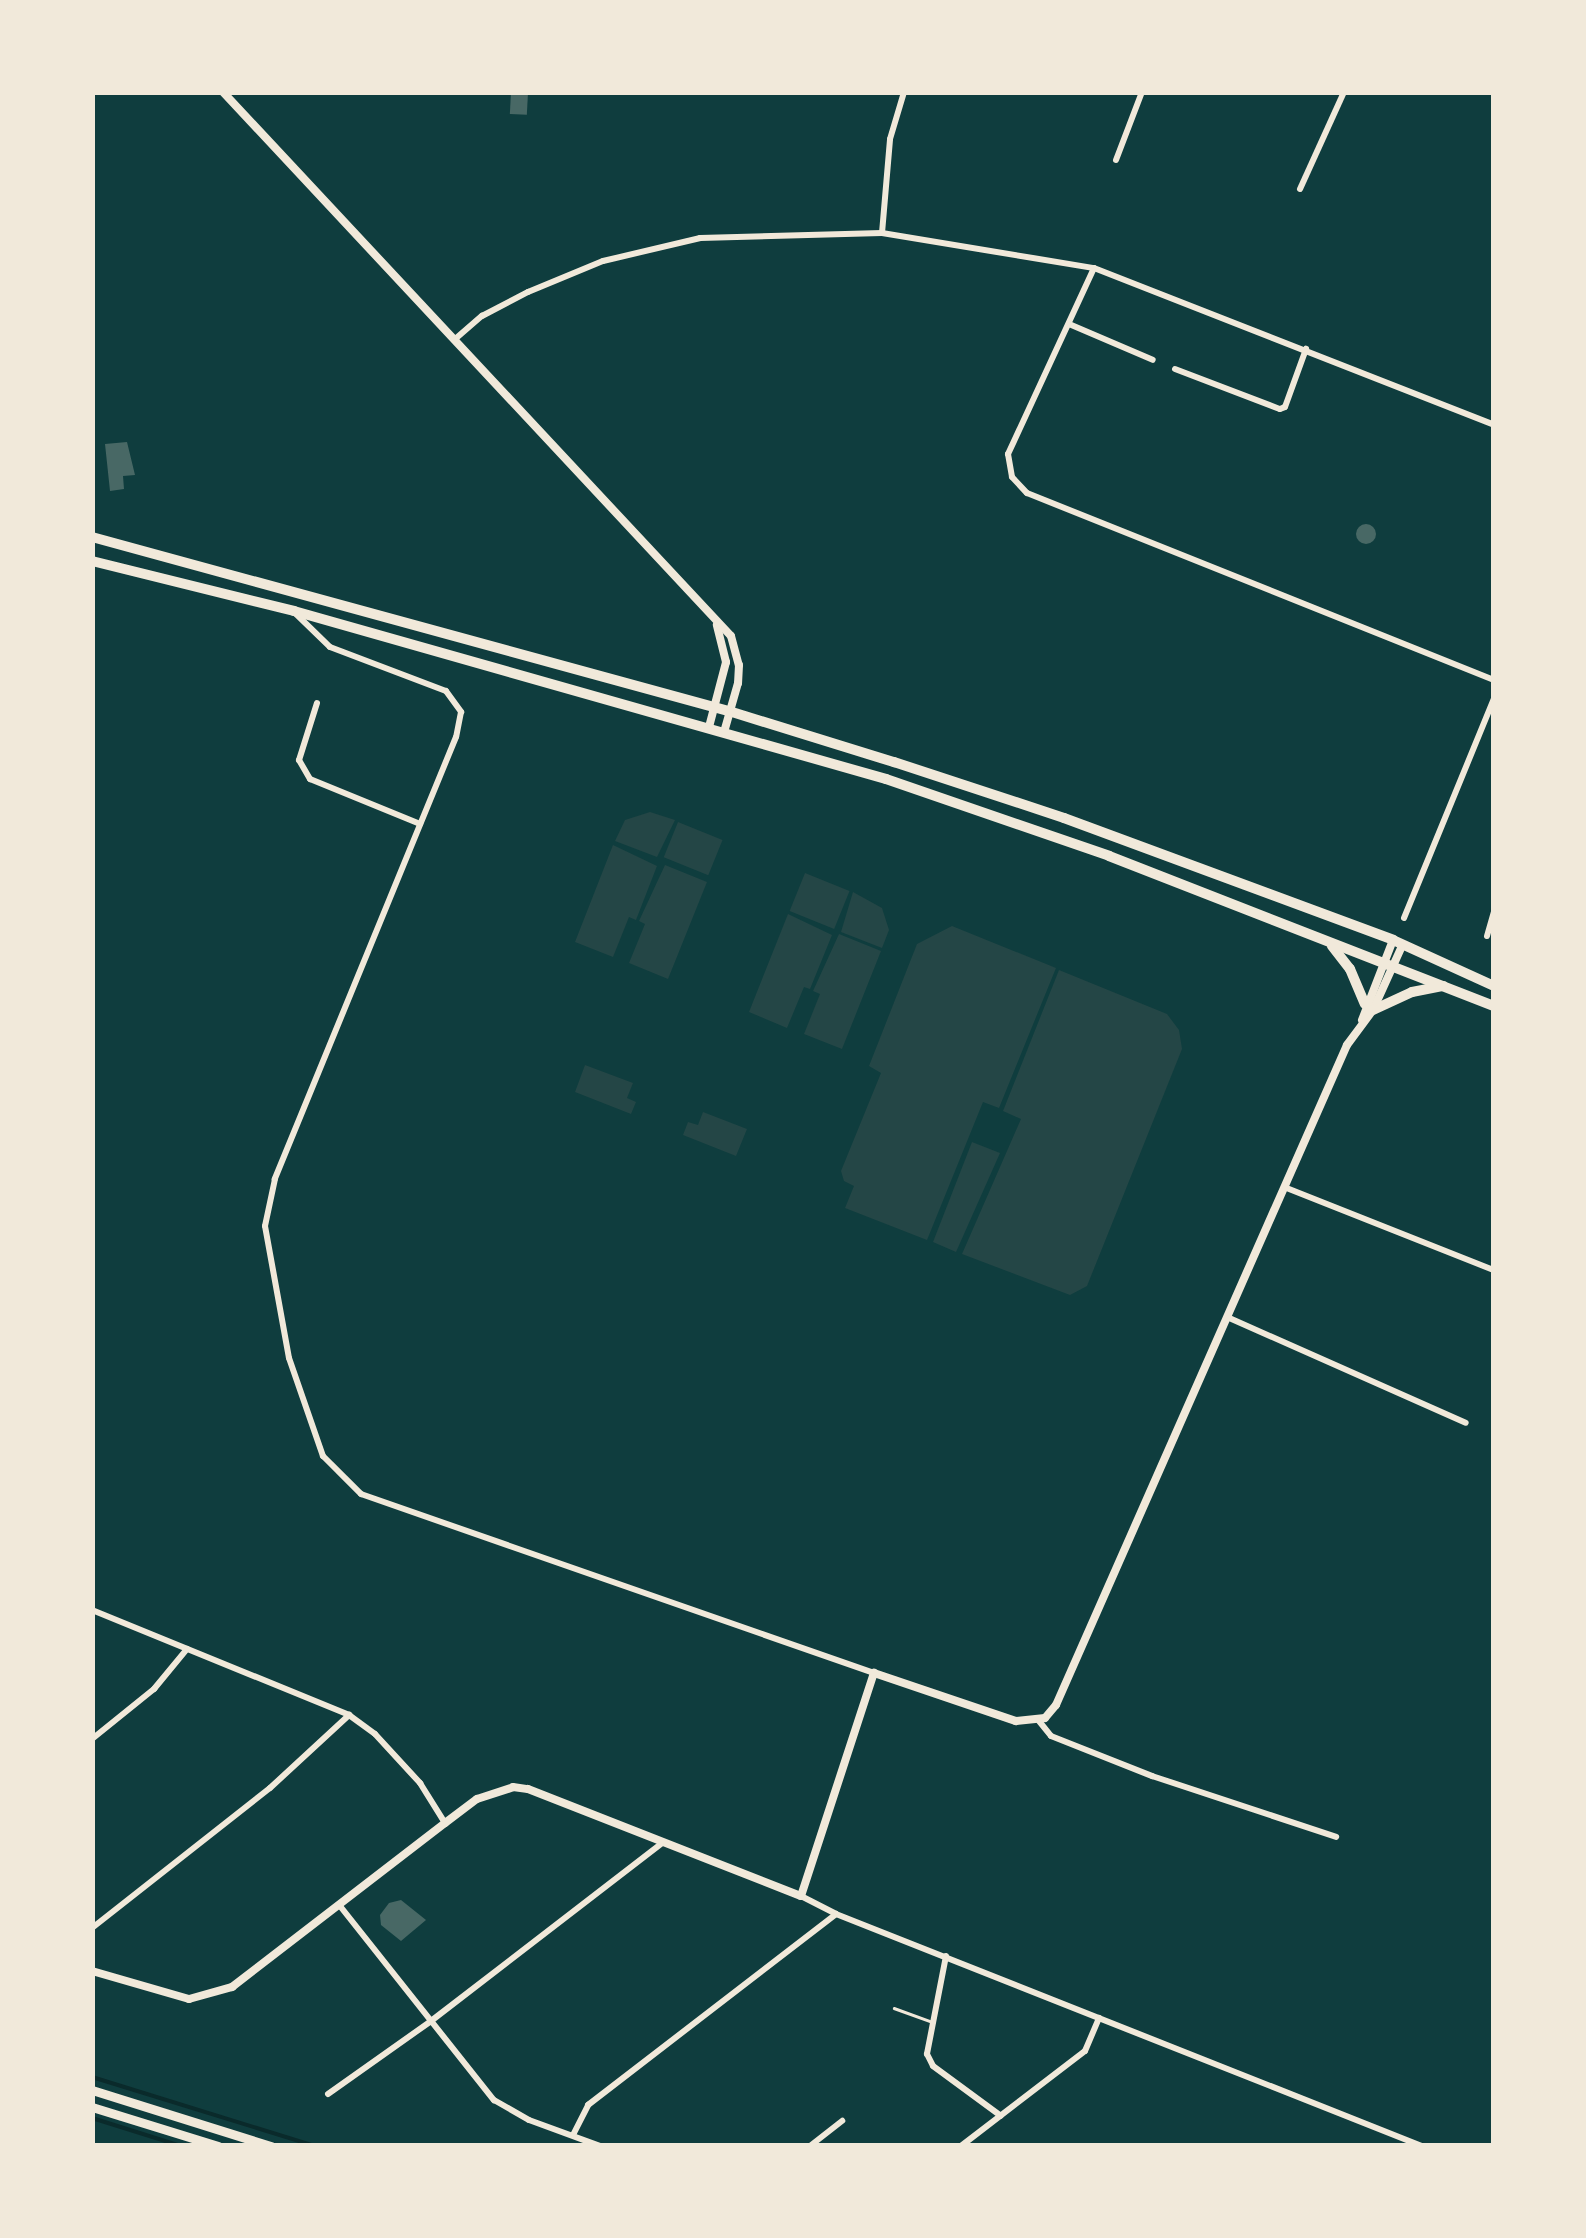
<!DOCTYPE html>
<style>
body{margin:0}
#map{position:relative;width:1586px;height:2238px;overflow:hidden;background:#0f3d3e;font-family:"Open Sans",sans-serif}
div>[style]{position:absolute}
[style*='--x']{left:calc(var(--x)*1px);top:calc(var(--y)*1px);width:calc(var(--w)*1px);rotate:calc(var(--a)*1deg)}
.green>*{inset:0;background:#244646;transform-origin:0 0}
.stream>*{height:4px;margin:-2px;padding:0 2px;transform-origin:2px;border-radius:2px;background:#0a2a2b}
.building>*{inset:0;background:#486865;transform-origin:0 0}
.round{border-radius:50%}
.service>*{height:2.5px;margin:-1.25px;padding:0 1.25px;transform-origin:1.25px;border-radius:1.25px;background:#f1e9da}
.minor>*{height:6px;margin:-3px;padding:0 3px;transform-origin:3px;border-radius:3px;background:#f1e9da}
.tertiary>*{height:8px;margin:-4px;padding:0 4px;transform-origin:4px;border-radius:4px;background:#f1e9da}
.secondary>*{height:9px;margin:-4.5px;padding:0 4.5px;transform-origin:4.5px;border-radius:4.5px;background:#f1e9da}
.trunk>*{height:10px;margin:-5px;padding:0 5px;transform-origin:5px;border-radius:5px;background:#f1e9da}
span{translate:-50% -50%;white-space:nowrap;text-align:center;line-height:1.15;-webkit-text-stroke:9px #f1e9da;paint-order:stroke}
.frame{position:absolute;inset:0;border:95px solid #f1e9da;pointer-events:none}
</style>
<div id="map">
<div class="green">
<div style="clip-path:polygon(650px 812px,675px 820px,657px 857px,615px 841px,625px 820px)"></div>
<div style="left:678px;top:822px;width:48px;height:38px;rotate:22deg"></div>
<div style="clip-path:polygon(613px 845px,657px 866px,636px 920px,629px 917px,613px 957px,575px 942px)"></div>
<div style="clip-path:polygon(665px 865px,707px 882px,668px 979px,629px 963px,645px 924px,639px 921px)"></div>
<div style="left:805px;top:873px;width:48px;height:41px;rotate:22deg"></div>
<div style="clip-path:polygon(853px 892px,882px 908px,889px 930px,882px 948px,841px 932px)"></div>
<div style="clip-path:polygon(788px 914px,832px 935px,810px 989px,804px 987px,787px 1028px,749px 1012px)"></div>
<div style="clip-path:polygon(952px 926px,1056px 968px,999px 1108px,983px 1102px,927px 1240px,845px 1208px,854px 1186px,844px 1181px,841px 1171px,881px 1073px,869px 1066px,917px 944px)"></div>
<div style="clip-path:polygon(839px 934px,881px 951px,842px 1049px,804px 1034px,820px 994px,813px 991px)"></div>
<div style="clip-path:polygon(1059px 970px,1167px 1014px,1179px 1030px,1182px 1049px,1087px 1286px,1070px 1295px,962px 1254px,1021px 1119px,1003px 1111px)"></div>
<div style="clip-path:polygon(585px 1065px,633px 1083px,627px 1098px,636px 1102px,631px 1114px,575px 1092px)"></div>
<div style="clip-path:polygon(703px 1112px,747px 1129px,736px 1156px,683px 1135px,688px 1122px,698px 1125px)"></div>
<div style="clip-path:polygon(972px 1142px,1000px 1153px,956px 1252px,933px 1242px)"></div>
</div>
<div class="stream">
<div style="--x:92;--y:2077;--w:233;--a:17.2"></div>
<div style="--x:92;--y:2118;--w:93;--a:17.5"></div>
</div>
<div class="building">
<div style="left:511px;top:92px;width:17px;height:22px;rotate:3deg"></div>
<div style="clip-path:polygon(127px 442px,135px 475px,123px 476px,124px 489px,110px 491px,105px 444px)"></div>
<div class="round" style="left:1356px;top:524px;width:20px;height:20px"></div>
<div style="clip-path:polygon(401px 1900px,426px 1920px,401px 1941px,381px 1925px,380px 1915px,389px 1903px)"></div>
</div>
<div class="service">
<div style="--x:894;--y:2008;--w:38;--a:20"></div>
</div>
<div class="minor">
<div style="--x:1116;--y:160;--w:73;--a:-69.1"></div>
<div style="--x:1300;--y:189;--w:107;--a:-65.6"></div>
<div style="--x:882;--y:233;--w:94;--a:-85.1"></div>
<div style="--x:890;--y:139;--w:49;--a:-73.4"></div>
<div style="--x:1094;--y:268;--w:205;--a:114.8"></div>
<div style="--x:1008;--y:454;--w:23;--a:80"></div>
<div style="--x:1012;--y:477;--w:22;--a:47"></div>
<div style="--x:1027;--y:493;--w:503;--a:21.82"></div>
<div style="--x:1069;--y:324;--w:91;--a:23.2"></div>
<div style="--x:454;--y:340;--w:37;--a:-41"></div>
<div style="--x:482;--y:316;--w:52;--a:-27.6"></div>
<div style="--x:528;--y:292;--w:81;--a:-22.5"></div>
<div style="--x:603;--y:261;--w:100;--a:-13.3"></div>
<div style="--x:700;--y:238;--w:182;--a:-1.6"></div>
<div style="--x:882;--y:233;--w:215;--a:9.4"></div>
<div style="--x:1094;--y:268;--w:430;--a:21.4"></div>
<div style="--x:1175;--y:369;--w:112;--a:20.9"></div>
<div style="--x:1280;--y:409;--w:5;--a:-22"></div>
<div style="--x:1285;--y:407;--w:62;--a:-70.1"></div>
<div style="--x:294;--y:612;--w:50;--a:44.2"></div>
<div style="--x:330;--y:647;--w:124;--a:20.8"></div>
<div style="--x:446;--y:691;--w:26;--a:54"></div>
<div style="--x:461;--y:712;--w:25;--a:101"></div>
<div style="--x:456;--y:737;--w:478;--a:112.3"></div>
<div style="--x:275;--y:1179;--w:48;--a:102"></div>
<div style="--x:265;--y:1226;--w:134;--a:79.7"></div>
<div style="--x:289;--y:1358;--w:104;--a:70.9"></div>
<div style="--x:323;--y:1456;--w:54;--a:45"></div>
<div style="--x:361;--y:1494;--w:543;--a:19.24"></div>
<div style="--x:317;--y:703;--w:60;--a:107.5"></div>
<div style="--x:299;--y:760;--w:22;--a:60"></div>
<div style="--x:310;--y:779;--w:119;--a:22.2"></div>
<div style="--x:1404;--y:918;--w:237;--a:-67.7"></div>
<div style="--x:1487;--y:936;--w:26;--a:-74"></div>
<div style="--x:1284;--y:1187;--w:226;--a:21.6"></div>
<div style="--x:1227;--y:1317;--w:261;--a:23.9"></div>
<div style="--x:92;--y:1610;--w:278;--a:22.2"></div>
<div style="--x:349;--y:1715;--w:32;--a:36"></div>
<div style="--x:375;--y:1734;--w:67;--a:47.4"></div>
<div style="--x:420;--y:1783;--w:47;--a:58"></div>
<div style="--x:1039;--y:1721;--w:19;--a:51"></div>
<div style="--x:1051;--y:1736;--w:109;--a:21.6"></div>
<div style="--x:1152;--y:1776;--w:194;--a:18.3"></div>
<div style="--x:92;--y:1739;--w:80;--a:-38.9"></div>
<div style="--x:154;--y:1689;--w:52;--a:-50.5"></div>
<div style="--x:801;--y:1896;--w:39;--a:27"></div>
<div style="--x:836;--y:1914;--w:630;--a:21.6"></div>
<div style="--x:340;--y:1906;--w:248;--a:51.6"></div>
<div style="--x:494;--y:2100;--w:40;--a:29.7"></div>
<div style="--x:529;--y:2120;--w:76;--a:20.1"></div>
<div style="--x:92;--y:1928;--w:226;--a:-38.2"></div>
<div style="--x:270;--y:1788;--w:108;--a:-42.7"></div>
<div style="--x:946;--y:1956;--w:100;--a:101"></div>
<div style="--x:927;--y:2054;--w:13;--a:63"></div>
<div style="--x:933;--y:2066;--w:84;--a:36.3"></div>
<div style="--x:328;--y:2094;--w:126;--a:-35.3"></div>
<div style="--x:431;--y:2021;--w:292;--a:-37.6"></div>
<div style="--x:573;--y:2135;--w:34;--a:-63"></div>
<div style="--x:588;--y:2105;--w:313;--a:-37.6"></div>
<div style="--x:810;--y:2146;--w:41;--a:-38"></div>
<div style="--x:961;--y:2146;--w:156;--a:-37.5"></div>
<div style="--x:1085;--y:2051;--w:36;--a:-67"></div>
</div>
<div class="tertiary">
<div style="--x:223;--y:92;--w:744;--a:46.96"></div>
<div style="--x:731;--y:636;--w:30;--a:75"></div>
<div style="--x:739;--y:665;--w:18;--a:93"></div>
<div style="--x:738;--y:683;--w:51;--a:105.9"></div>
<div style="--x:709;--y:727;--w:67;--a:-75.3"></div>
<div style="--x:726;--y:662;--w:38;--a:-104"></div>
<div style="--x:1362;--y:1020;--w:86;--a:-68.8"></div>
<div style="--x:92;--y:1971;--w:101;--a:16.1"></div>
<div style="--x:189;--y:1999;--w:45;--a:-15.6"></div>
<div style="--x:232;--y:1987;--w:269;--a:-37.6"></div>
<div style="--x:445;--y:1823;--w:40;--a:-37"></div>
<div style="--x:477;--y:1799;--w:38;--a:-18"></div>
<div style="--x:513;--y:1787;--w:15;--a:8"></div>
<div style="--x:528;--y:1789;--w:293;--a:21.4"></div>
<div style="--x:801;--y:1896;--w:235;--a:-71.9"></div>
<div style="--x:874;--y:1673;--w:150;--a:18.7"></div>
<div style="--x:1016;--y:1721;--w:29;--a:-6"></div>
<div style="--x:1045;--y:1718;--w:17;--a:-50"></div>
<div style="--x:1056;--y:1705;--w:721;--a:-66.21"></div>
<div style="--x:1347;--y:1045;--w:44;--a:-53.4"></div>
<div style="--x:1373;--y:1010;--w:72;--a:-65.6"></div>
</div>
<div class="secondary">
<div style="--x:92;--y:2090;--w:188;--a:17.4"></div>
<div style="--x:92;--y:2107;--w:132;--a:17.2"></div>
</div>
<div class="trunk">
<div style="--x:92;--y:537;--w:663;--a:15.29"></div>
<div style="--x:732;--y:712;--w:170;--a:17.2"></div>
<div style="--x:894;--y:762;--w:179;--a:18.2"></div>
<div style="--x:1064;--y:818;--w:351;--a:20.3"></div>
<div style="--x:1393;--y:940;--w:111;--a:24.5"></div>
<div style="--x:92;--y:561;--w:208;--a:13.9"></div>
<div style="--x:294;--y:611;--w:615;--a:15.84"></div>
<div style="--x:886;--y:779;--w:236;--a:19"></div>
<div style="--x:1109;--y:856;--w:413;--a:21.3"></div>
<div style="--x:1332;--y:946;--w:29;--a:52"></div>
<div style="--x:1350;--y:969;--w:38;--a:67"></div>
<div style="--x:1373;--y:1010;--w:43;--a:-24.8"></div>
<div style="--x:1412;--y:992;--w:32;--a:-11"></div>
</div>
<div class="frame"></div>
</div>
